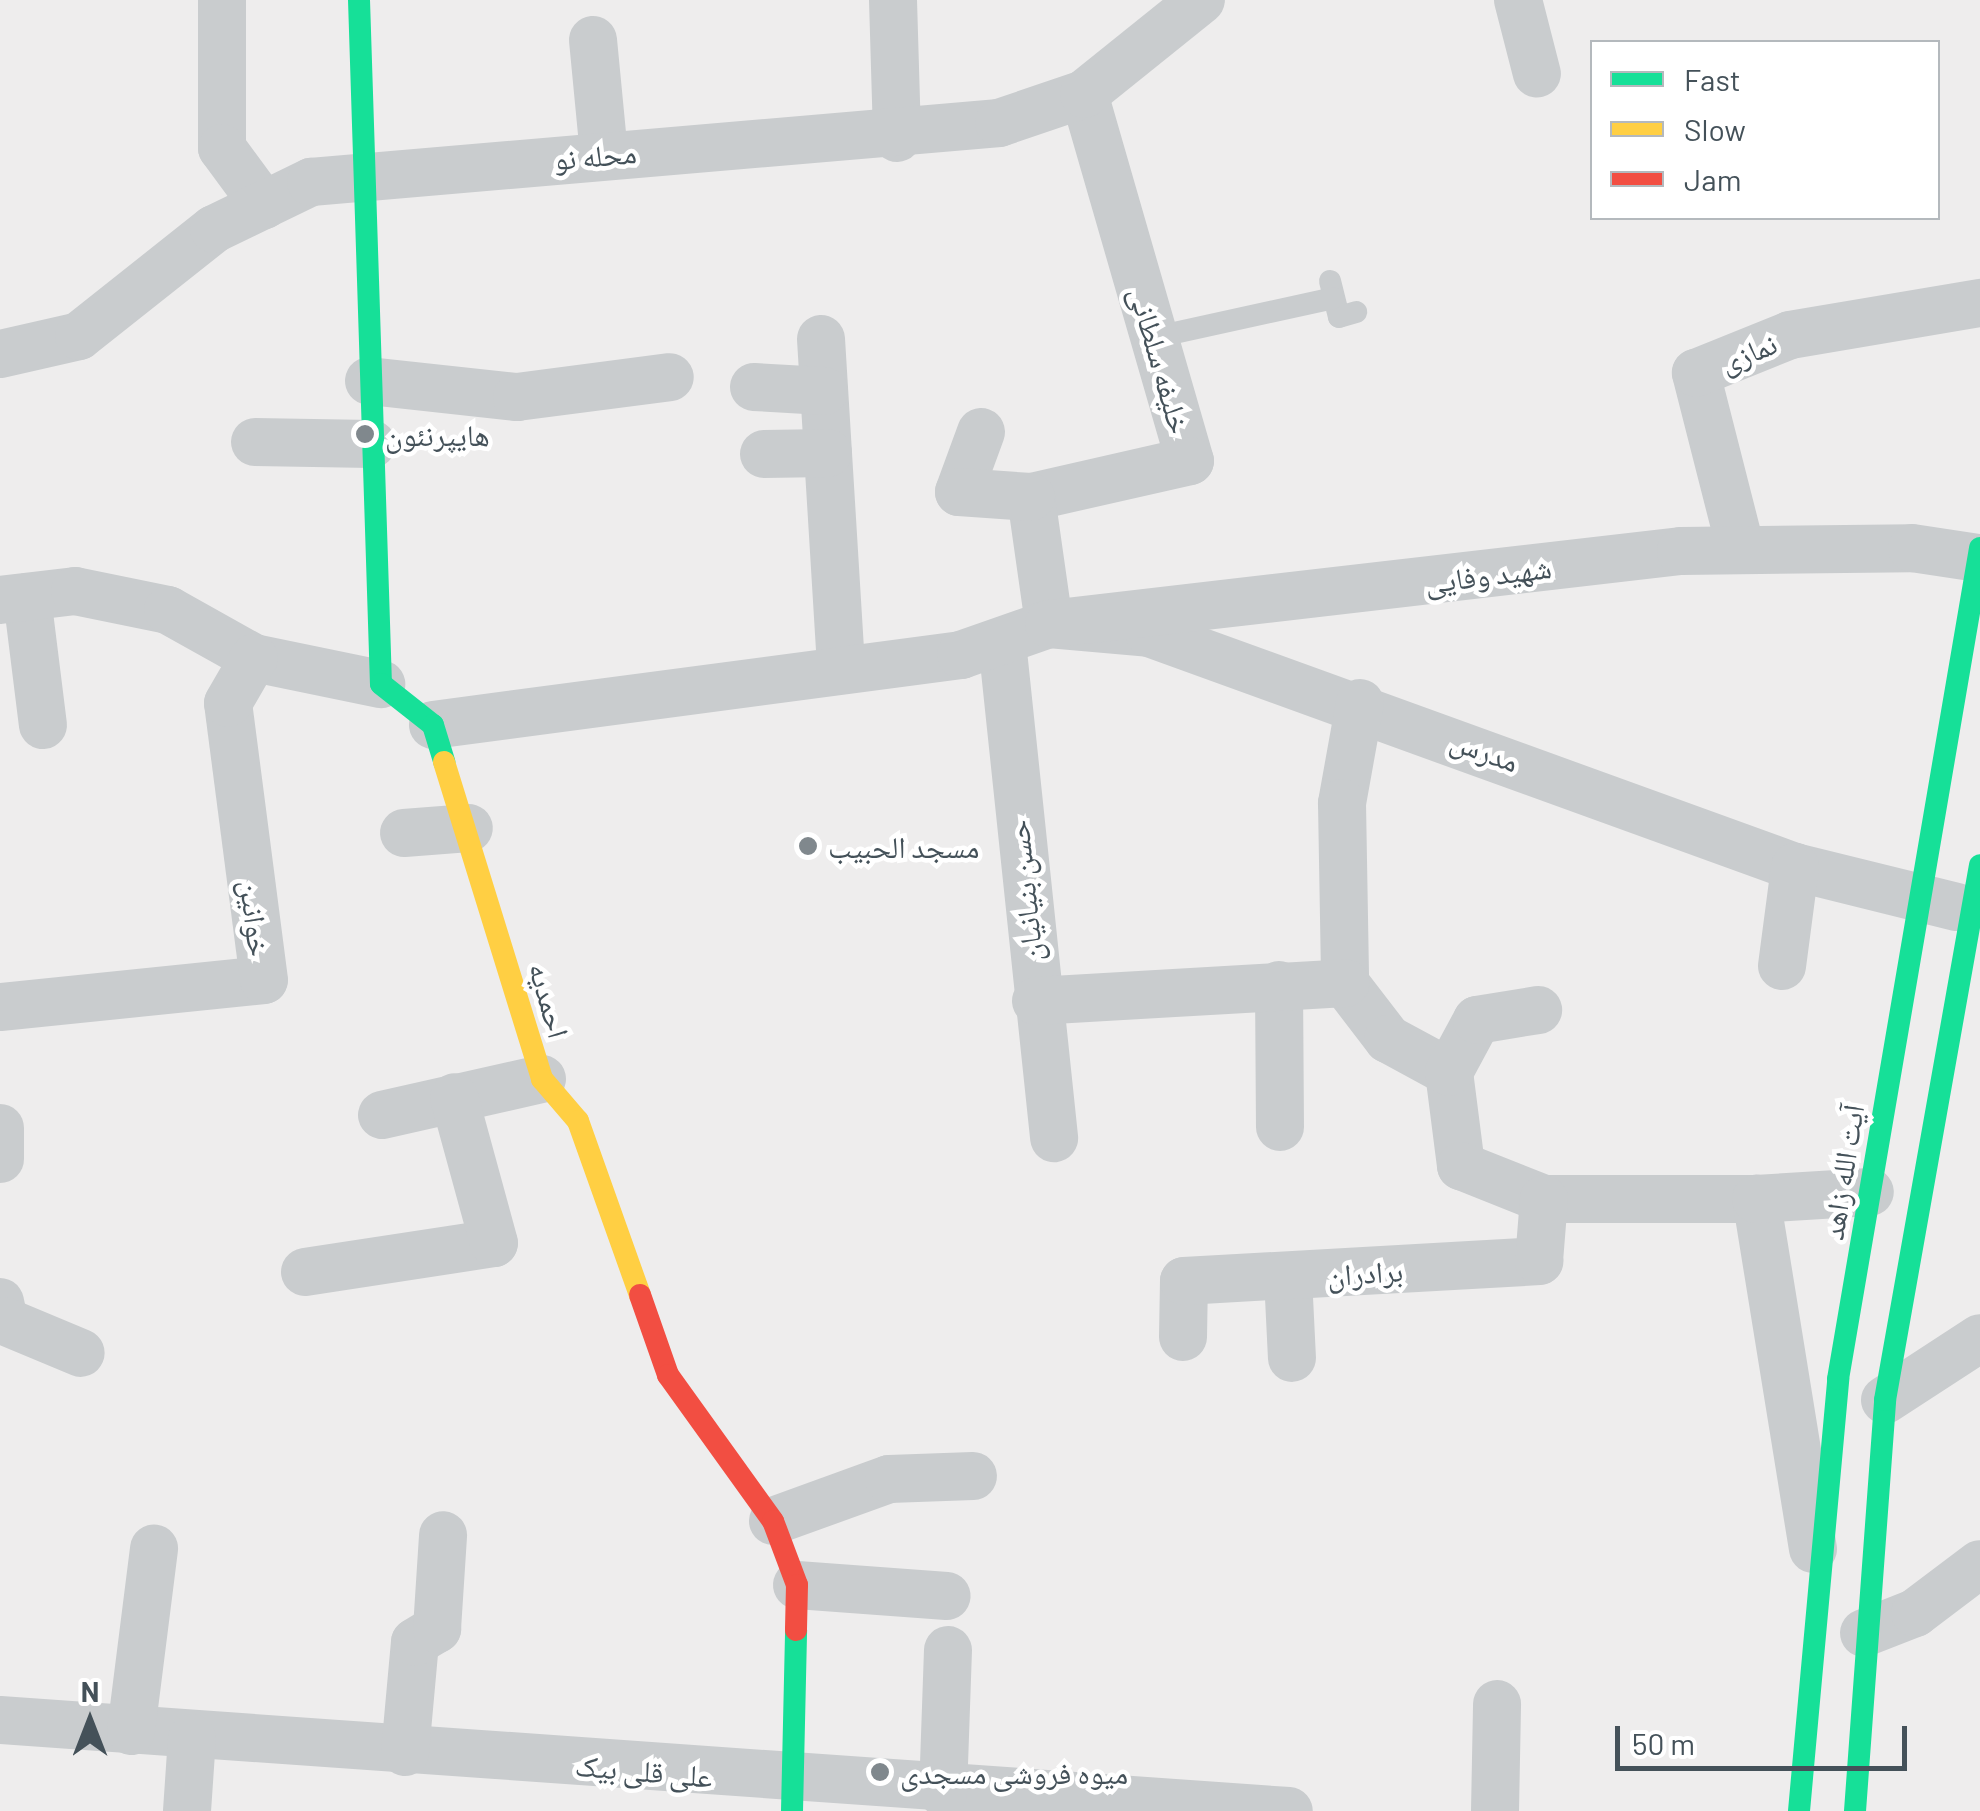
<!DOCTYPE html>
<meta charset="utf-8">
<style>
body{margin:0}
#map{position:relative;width:1980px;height:1811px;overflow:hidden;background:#eeeded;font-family:Barlow,"Noto Naskh Arabic",sans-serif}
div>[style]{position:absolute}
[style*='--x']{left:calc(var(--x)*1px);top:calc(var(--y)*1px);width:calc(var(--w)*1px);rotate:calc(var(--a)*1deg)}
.lane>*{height:22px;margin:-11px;padding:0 11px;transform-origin:11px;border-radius:11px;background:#c9ccce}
.street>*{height:48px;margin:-24px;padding:0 24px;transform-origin:24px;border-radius:24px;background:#c9ccce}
.fast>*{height:22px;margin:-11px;padding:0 11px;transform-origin:11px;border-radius:11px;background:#16e098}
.slow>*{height:22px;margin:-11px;padding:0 11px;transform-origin:11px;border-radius:11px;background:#ffcf43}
.jam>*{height:22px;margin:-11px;padding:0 11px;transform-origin:11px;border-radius:11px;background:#f24e42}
.dots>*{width:28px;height:28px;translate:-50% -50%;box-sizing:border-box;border:5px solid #fff;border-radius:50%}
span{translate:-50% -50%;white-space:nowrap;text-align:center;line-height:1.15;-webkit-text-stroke:9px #fff;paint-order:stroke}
.street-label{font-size:30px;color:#445159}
.poi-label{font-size:30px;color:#445159}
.left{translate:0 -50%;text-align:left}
.legend{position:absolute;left:1590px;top:40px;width:350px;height:180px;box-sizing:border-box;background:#fff;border:2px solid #b4b9bd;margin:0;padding:12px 18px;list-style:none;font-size:30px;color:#445159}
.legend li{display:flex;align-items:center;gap:20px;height:50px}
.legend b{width:50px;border:2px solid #b4b9bd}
.north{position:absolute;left:40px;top:1671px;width:100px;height:100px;-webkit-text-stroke:8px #fff;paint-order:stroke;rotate:0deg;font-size:28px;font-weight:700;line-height:40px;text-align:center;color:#445159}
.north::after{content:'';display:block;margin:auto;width:35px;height:45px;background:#445159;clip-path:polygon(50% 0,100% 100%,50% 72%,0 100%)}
.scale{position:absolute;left:1615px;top:1726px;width:292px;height:45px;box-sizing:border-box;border:5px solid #445159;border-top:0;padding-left:12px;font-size:30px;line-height:35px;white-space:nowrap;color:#445159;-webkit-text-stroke:8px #fff;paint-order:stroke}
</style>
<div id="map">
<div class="lane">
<div style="--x:1330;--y:281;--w:37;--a:76"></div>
<div style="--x:1339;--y:317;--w:18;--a:-16"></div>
<div style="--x:1156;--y:337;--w:181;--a:-12.4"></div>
</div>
<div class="street">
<div style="--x:222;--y:0;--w:148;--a:90"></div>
<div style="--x:222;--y:148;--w:71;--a:53.6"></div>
<div style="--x:893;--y:0;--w:138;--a:88.3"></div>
<div style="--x:1518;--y:0;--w:76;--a:75.6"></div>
<div style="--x:593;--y:40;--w:116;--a:84.5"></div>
<div style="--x:1084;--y:94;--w:382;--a:73.9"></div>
<div style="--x:1190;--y:461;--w:163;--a:167.2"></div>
<div style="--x:1031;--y:497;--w:128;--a:81.9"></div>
<div style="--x:1049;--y:624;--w:100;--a:5.1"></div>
<div style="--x:1149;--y:633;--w:687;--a:19.91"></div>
<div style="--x:1795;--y:867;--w:167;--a:13.9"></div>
<div style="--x:821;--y:339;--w:331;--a:86.5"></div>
<div style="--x:0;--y:354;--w:81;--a:-12.8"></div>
<div style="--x:79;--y:336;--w:172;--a:-38.4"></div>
<div style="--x:214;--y:229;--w:108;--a:-25.9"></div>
<div style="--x:311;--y:182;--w:691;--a:-4.9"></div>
<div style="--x:999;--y:123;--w:90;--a:-18.8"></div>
<div style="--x:1084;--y:94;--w:150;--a:-38.8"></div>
<div style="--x:369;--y:381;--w:149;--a:6.2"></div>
<div style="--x:517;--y:397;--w:154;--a:-7.4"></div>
<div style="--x:754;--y:387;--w:70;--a:3.3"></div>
<div style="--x:981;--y:432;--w:64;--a:110.1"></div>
<div style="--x:959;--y:492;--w:72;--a:4"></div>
<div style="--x:255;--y:442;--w:117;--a:1"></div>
<div style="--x:764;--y:454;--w:64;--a:-0.9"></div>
<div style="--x:1741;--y:550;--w:183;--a:-104.3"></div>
<div style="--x:1696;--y:373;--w:101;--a:-22"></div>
<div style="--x:1790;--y:335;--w:193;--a:-9.6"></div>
<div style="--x:27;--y:597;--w:129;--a:82.9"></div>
<div style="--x:0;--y:600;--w:76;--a:-6.8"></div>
<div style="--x:75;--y:591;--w:95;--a:11.5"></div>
<div style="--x:168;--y:610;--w:98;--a:29.2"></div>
<div style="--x:254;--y:658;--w:130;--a:11.6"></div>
<div style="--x:1002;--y:642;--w:499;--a:84"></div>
<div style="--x:1360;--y:703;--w:102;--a:100.2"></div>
<div style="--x:1342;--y:803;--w:180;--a:89"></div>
<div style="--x:1345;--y:983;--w:71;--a:52.5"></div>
<div style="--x:1388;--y:1039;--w:69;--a:28.4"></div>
<div style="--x:1449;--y:1072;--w:95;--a:82.7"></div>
<div style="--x:1461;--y:1166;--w:89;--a:21.7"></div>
<div style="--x:1544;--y:1199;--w:212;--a:0"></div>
<div style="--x:433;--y:725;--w:533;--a:-7.55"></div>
<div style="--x:961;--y:655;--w:93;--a:-19.4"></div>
<div style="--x:1049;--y:624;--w:636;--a:-6.59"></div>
<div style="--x:1681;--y:551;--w:231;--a:-0.7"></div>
<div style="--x:1912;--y:548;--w:67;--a:8.6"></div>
<div style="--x:404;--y:833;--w:65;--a:-4.4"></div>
<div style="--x:1782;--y:966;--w:100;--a:-82.5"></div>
<div style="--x:1279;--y:985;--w:142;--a:89.6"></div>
<div style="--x:1036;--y:1001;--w:310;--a:-3.3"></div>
<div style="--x:0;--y:1007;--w:265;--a:-5.8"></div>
<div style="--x:264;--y:980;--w:279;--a:-97.4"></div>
<div style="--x:228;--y:703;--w:52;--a:-60"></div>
<div style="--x:1449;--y:1072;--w:59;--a:-61.7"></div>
<div style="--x:1477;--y:1020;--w:62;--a:-9.3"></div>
<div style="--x:382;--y:1115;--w:164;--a:-12.7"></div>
<div style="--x:0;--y:1128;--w:31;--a:90"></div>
<div style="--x:305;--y:1272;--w:191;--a:-8.7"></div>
<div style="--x:494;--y:1243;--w:151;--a:-105.3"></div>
<div style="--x:1288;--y:1277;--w:81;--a:87.2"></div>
<div style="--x:0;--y:1302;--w:19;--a:78"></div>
<div style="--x:4;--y:1321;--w:83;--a:22.6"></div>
<div style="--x:1183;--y:1337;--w:56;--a:-89"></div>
<div style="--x:1184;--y:1281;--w:356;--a:-3.2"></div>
<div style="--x:1539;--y:1261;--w:62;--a:-85.4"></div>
<div style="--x:1885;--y:1400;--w:113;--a:-33.1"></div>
<div style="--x:773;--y:1521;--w:123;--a:-19.9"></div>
<div style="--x:889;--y:1479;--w:84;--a:-2"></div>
<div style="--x:1813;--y:1549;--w:355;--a:-99.2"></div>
<div style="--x:1756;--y:1199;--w:114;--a:-3.5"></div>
<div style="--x:797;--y:1585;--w:150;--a:4.2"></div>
<div style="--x:1864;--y:1633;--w:55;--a:-21.4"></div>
<div style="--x:1915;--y:1613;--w:81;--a:-37"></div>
<div style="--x:0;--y:1720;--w:1292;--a:4.04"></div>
<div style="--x:131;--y:1731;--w:184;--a:-82.8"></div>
<div style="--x:405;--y:1752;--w:110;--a:-84.8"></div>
<div style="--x:415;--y:1642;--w:26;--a:-31"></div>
<div style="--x:437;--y:1629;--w:94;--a:-86.3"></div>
<div style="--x:943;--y:1793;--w:143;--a:-88"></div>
<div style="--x:187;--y:1811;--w:73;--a:-86.1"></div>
<div style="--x:1495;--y:1811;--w:107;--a:-88.9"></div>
</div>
<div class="fast">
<div style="--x:359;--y:0;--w:684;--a:88.16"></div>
<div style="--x:381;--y:684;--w:66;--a:38.3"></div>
<div style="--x:433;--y:725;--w:39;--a:73"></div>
<div style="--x:792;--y:1811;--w:181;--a:-88.7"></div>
<div style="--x:1799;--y:1811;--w:434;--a:-84.8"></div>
<div style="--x:1838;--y:1379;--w:843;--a:-80.3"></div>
<div style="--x:1855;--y:1811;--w:412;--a:-85.8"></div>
<div style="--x:1885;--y:1400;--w:543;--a:-79.93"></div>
</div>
<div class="slow">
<div style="--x:444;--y:762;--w:332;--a:72.8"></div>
<div style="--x:542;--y:1079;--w:55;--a:49.4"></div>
<div style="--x:578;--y:1121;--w:185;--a:70.4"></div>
</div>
<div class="jam">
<div style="--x:640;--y:1295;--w:85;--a:70.7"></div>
<div style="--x:668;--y:1375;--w:180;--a:54.3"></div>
<div style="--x:773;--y:1521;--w:68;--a:69.4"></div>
<div style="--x:797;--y:1585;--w:45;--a:91.3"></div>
</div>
<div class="dots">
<div style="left:365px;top:434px;background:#80888d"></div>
<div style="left:808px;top:846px;background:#80888d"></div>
<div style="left:880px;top:1772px;background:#80888d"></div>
</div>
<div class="street-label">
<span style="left:595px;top:155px;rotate:-5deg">محله نو</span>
<span style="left:1748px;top:352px;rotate:-22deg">نمازی</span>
<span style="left:1161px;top:360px;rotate:74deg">خلیفه سلطانی</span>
<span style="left:1488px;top:574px;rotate:-7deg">شهید وفایی</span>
<span style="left:1485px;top:750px;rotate:20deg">مدرس</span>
<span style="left:1024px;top:891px;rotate:-96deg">حسن بنیانیان</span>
<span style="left:256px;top:918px;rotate:83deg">خوانین</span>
<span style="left:550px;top:1000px;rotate:74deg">احمدیه</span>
<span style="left:1842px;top:1172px;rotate:-81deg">آیت الله زاهد</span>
<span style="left:1365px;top:1272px;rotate:-4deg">برادران</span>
<span style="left:644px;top:1770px;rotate:5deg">علی قلی بیک</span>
</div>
<div class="poi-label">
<span class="left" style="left:385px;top:434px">هایپرنئون</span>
<span class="left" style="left:828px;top:846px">مسجد الحبیب</span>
<span class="left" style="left:900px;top:1772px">میوه فروشی مسجدی</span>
</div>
<ul class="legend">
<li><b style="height:12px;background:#16e098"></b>Fast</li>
<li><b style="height:12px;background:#ffcf43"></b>Slow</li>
<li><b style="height:12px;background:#f24e42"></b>Jam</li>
</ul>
<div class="north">N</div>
<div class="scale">50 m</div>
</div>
